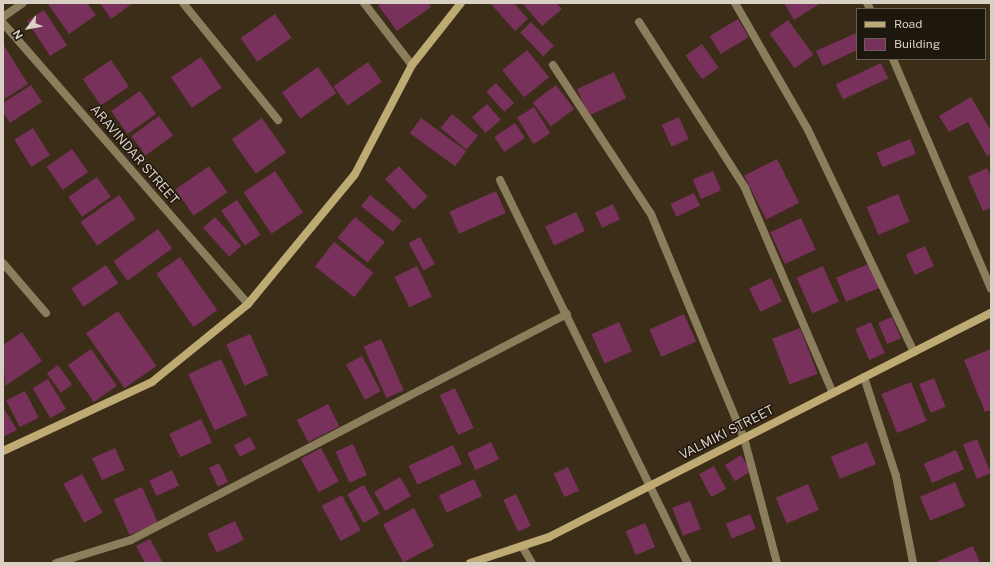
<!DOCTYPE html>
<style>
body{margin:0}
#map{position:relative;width:994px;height:566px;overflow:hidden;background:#3c2d18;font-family:"Public Sans",sans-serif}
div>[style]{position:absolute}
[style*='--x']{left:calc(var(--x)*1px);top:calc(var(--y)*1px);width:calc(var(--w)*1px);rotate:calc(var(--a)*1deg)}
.building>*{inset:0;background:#78315b;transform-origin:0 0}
.street>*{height:8px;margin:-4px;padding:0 4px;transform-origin:4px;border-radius:4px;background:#8a7e5c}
.secondary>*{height:8px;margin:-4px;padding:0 4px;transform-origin:4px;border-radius:4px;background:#bdab73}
span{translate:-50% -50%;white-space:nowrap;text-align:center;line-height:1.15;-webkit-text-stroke:3px #1e170e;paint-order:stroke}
.street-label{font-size:13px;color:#d9cfc3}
.frame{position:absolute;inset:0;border:4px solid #d9cfc3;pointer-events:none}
.legend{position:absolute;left:856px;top:8px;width:130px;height:52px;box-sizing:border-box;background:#1e170e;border:1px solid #696156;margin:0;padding:5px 7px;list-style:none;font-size:12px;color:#d9cfc3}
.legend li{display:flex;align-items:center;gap:8px;height:20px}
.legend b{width:20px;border:1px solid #696156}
.north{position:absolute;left:8px;top:8px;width:40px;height:40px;-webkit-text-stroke:3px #1e170e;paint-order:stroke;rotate:238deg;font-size:11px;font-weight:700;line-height:16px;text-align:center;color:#d9cfc3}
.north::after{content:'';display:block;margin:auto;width:14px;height:18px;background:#d9cfc3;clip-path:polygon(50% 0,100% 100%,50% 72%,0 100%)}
</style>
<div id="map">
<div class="building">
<div style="clip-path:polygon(87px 3px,96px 15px,69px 34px,48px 4px)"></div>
<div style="clip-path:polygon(100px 3px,133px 3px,111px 19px)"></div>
<div style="clip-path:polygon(381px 3px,428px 3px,431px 7px,397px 31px,378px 5px)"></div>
<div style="clip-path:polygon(490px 3px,514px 3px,528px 19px,515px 31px)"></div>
<div style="clip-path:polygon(522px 3px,556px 3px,562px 9px,542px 26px)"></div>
<div style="clip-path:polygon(784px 3px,821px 3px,794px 20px)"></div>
<div style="left:44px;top:10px;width:42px;height:20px;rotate:57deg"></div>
<div style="left:275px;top:14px;width:29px;height:42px;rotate:55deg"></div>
<div style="left:738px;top:19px;width:21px;height:33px;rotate:59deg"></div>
<div style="left:788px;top:20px;width:43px;height:23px;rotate:54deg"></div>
<div style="left:531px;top:22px;width:33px;height:15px;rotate:46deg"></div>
<div style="clip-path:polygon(856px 33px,857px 50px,823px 66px,816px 51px)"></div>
<div style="clip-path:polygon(3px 44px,28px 84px,3px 100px)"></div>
<div style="left:702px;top:44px;width:29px;height:20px;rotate:55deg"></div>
<div style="left:527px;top:50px;width:35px;height:32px;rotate:51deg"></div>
<div style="left:201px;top:57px;width:37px;height:36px;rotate:56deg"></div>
<div style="left:111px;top:60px;width:32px;height:34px;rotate:56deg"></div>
<div style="left:368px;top:62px;width:24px;height:42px;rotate:55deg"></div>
<div style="left:881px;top:63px;width:17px;height:50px;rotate:65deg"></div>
<div style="left:318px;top:67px;width:32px;height:44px;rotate:55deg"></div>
<div style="left:614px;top:72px;width:29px;height:41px;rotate:65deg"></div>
<div style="left:496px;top:83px;width:27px;height:13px;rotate:48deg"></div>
<div style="clip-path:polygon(31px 85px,42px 102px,10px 123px,3px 112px,3px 103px)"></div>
<div style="left:556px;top:85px;width:30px;height:29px;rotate:53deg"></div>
<div style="left:140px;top:91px;width:28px;height:35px;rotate:55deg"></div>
<div style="clip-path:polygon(971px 97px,991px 131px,991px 154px,987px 156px,968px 122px,949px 132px,939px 116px)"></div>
<div style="left:487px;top:104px;width:21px;height:20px;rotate:49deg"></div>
<div style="left:534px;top:107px;width:31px;height:20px;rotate:58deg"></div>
<div style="left:452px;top:114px;width:34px;height:18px;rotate:40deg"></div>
<div style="left:159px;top:116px;width:24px;height:34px;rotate:54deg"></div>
<div style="left:679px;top:117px;width:24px;height:19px;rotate:66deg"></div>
<div style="left:262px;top:118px;width:42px;height:37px;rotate:55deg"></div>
<div style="left:421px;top:118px;width:56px;height:19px;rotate:36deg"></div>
<div style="left:515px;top:123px;width:18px;height:25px;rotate:56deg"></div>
<div style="left:33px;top:128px;width:32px;height:22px;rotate:58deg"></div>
<div style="left:910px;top:139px;width:16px;height:36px;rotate:68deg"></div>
<div style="left:72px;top:149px;width:28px;height:31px;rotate:55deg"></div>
<div style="left:777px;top:159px;width:49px;height:37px;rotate:63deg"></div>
<div style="left:209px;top:166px;width:32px;height:41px;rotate:55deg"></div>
<div style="left:399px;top:166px;width:42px;height:19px;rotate:47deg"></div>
<div style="clip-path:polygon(987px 168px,991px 177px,991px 208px,983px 211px,968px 177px)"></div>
<div style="left:275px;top:171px;width:50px;height:38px;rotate:56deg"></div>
<div style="left:713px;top:171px;width:21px;height:22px;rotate:67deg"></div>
<div style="left:97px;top:177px;width:24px;height:35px;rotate:55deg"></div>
<div style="left:496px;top:191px;width:24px;height:51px;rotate:66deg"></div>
<div style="left:694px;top:193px;width:14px;height:26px;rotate:65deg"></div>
<div style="left:898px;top:194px;width:30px;height:34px;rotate:67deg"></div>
<div style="left:119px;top:195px;width:29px;height:47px;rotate:55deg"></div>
<div style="left:370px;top:195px;width:41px;height:14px;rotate:39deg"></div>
<div style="left:237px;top:200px;width:42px;height:19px;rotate:56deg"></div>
<div style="left:613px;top:204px;width:17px;height:20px;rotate:65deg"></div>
<div style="left:576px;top:212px;width:21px;height:34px;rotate:65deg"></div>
<div style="left:215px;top:217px;width:39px;height:16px;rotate:48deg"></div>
<div style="left:355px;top:217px;width:39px;height:27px;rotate:40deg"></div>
<div style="left:801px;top:218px;width:35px;height:34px;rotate:65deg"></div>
<div style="left:158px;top:229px;width:24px;height:55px;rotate:54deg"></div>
<div style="left:420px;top:237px;width:31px;height:13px;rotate:61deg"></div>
<div style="left:334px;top:242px;width:50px;height:31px;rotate:38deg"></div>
<div style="left:925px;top:246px;width:22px;height:21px;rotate:66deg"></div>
<div style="left:180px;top:257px;width:65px;height:29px;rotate:55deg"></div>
<div style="left:871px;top:263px;width:26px;height:38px;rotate:67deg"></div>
<div style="left:106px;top:265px;width:22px;height:42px;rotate:56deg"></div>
<div style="left:417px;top:266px;width:34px;height:25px;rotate:64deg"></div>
<div style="left:823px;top:266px;width:39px;height:29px;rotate:66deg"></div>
<div style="left:771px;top:278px;width:26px;height:24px;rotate:65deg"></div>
<div style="left:118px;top:311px;width:67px;height:39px;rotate:55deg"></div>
<div style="left:684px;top:314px;width:30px;height:38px;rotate:66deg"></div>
<div style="left:892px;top:317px;width:23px;height:15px;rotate:67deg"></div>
<div style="left:619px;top:322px;width:32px;height:30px;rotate:66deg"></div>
<div style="left:871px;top:322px;width:34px;height:17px;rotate:66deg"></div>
<div style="left:800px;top:328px;width:49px;height:30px;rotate:69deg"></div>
<div style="clip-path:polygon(22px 332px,42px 361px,5px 386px,3px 345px)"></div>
<div style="left:250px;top:334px;width:45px;height:26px;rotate:66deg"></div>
<div style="left:381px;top:339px;width:56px;height:19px;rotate:66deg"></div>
<div style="left:91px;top:349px;width:45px;height:28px;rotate:55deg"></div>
<div style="clip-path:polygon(991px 349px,991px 410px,985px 412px,964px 360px)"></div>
<div style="left:362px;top:356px;width:40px;height:18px;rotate:62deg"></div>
<div style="left:221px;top:359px;width:62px;height:36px;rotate:65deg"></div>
<div style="left:58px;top:365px;width:24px;height:14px;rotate:54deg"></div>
<div style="left:934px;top:378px;width:31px;height:16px;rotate:68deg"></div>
<div style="left:48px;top:379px;width:35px;height:18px;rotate:59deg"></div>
<div style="left:911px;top:382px;width:42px;height:32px;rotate:68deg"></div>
<div style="left:455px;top:388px;width:44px;height:17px;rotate:65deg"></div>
<div style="left:25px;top:391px;width:30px;height:21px;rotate:63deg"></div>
<div style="left:328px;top:404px;width:25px;height:35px;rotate:63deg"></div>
<div style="clip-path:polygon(3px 407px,17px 430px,3px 437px)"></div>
<div style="left:201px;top:419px;width:26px;height:35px;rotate:65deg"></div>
<div style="left:250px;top:437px;width:13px;height:18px;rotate:63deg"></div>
<div style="left:977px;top:439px;width:37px;height:15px;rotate:68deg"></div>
<div style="left:491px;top:442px;width:19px;height:26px;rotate:65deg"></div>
<div style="left:867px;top:442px;width:24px;height:39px;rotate:68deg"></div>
<div style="left:353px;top:444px;width:34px;height:19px;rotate:66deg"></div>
<div style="left:453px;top:445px;width:21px;height:49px;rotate:65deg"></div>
<div style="left:115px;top:448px;width:24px;height:25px;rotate:66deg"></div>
<div style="left:321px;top:448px;width:38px;height:23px;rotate:62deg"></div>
<div style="left:956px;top:450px;width:21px;height:35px;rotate:67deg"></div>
<div style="left:741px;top:455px;width:19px;height:19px;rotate:58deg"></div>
<div style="left:219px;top:463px;width:21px;height:11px;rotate:65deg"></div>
<div style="left:714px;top:466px;width:26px;height:17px;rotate:62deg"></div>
<div style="left:568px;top:467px;width:26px;height:16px;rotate:65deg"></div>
<div style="left:172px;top:470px;width:17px;height:25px;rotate:65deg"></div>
<div style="left:82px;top:474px;width:44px;height:21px;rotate:62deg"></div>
<div style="left:400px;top:477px;width:22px;height:30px;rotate:60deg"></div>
<div style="left:474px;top:479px;width:19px;height:39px;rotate:65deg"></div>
<div style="left:955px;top:482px;width:26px;height:38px;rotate:67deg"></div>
<div style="left:808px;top:484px;width:28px;height:35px;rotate:67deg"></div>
<div style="left:364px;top:485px;width:33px;height:19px;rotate:61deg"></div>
<div style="left:142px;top:487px;width:39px;height:31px;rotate:66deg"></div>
<div style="left:516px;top:494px;width:35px;height:14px;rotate:65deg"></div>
<div style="left:342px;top:495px;width:40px;height:23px;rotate:62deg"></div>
<div style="left:690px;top:501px;width:30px;height:19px;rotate:69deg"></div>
<div style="left:414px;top:508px;width:43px;height:35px;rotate:62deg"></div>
<div style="left:750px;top:514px;width:16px;height:26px;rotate:68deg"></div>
<div style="left:235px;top:521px;width:21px;height:30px;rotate:65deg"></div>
<div style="left:645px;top:523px;width:26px;height:21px;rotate:67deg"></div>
<div style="clip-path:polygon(150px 539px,163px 563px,145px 563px,136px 546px)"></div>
<div style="clip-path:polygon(973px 546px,980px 563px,936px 563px,936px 562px)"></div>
</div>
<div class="street">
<div style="--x:183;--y:3;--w:151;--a:50.9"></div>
<div style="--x:364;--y:3;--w:78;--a:52.3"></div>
<div style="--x:735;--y:3;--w:146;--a:60.1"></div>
<div style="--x:808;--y:130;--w:246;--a:64.5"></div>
<div style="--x:867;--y:3;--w:7;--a:63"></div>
<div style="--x:3;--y:17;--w:24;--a:-35"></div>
<div style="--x:639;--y:22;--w:197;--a:57.4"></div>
<div style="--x:745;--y:188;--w:223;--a:66.8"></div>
<div style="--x:3;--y:23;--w:373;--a:48.9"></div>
<div style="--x:893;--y:59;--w:250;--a:66.9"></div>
<div style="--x:553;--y:65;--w:178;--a:56.7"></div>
<div style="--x:651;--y:214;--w:243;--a:67.5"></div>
<div style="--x:744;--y:438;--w:129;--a:75.2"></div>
<div style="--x:500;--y:180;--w:427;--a:63.9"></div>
<div style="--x:3;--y:263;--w:66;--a:49.3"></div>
<div style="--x:864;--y:377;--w:104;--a:72.1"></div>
<div style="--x:896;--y:476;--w:89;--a:78.9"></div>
<div style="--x:522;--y:546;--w:20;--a:60"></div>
<div style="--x:56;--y:563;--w:78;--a:-17"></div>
<div style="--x:131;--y:540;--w:491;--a:-27.4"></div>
</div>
<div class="secondary">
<div style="--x:3;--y:451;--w:164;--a:-24.8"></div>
<div style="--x:152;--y:382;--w:124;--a:-39.1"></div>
<div style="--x:248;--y:304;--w:168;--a:-50.5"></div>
<div style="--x:355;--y:174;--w:123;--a:-62.4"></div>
<div style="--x:412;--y:65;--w:79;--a:-51.7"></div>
<div style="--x:470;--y:563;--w:83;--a:-18.2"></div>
<div style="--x:549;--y:537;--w:496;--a:-26.9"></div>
</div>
<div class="street-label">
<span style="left:134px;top:155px;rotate:49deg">ARAVINDAR STREET</span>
<span style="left:727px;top:433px;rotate:-27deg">VALMIKI STREET</span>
</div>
<div class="frame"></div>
<ul class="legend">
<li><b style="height:5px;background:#bdab73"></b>Road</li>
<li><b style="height:11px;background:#78315b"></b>Building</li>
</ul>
<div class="north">N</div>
</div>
